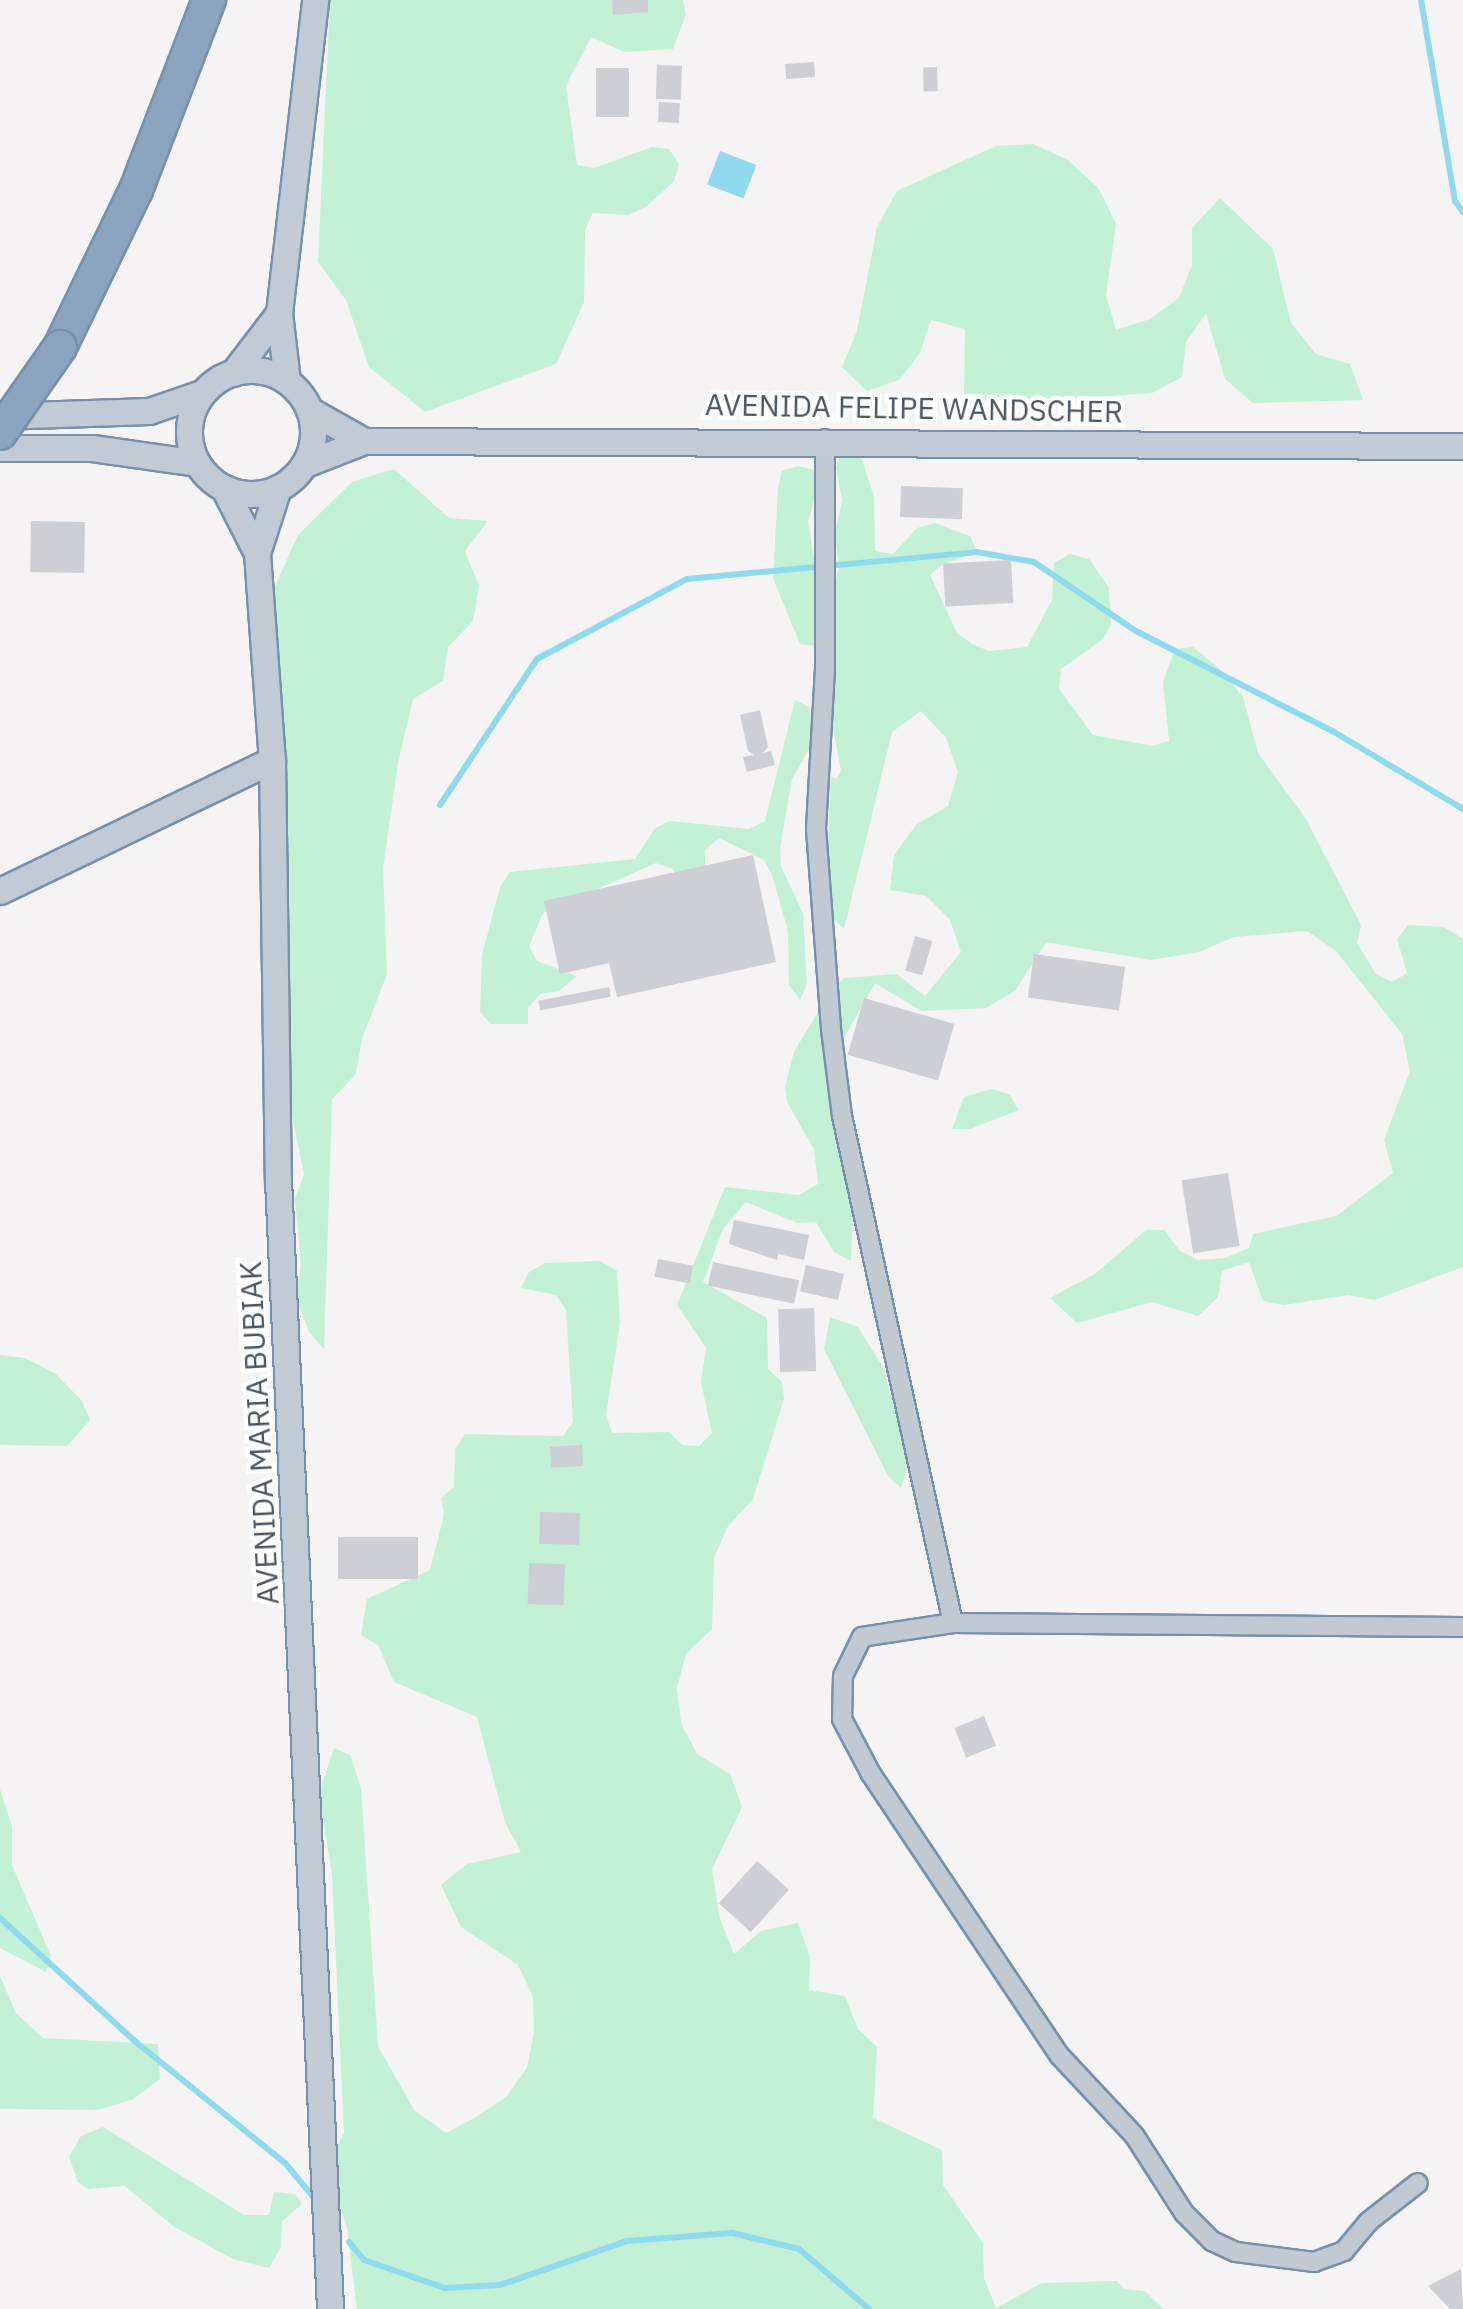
<!DOCTYPE html>
<style>
body{margin:0}
#map{position:relative;width:1463px;height:2309px;overflow:hidden;background:#f5f3f3;font-family:"IBM Plex Sans",sans-serif}
div>[style]{position:absolute}
[style*='--x']{left:calc(var(--x)*1px);top:calc(var(--y)*1px);width:calc(var(--w)*1px);rotate:calc(var(--a)*1deg)}
.green>*{inset:0;background:#c3f1d5}
.water>*{inset:0;background:#90daee;transform-origin:0 0}
.stream>*{height:6px;margin:-3px;padding:0 3px;transform-origin:3px;border-radius:3px;background:#90daee}
.building>*{inset:0;background:#cdcfd5;transform-origin:0 0}
.roads{filter:drop-shadow(2px 0 #7690ad) drop-shadow(-2px 0 #7690ad) drop-shadow(0 2px #7690ad) drop-shadow(0 -2px #7690ad)}
.street>*{height:18px;margin:-9px;padding:0 9px;transform-origin:9px;border-radius:9px;background:#c1cad2}
.secondary>*{height:25px;margin:-12.5px;padding:0 12.5px;transform-origin:12.5px;border-radius:12.5px;background:#c1cbd6}
.secondary>.ring{margin:-12.5px;padding:0;box-sizing:content-box;background:none;border:25px solid #c1cbd6;border-radius:50%}
.highway>*{height:32px;margin:-16px;padding:0 16px;transform-origin:16px;border-radius:16px;background:#8ba5c1}
.bridges{filter:drop-shadow(2px 0 #7690ad) drop-shadow(-2px 0 #7690ad) drop-shadow(0 2px #7690ad) drop-shadow(0 -2px #7690ad)}
.highway-bridge>*{height:32px;margin:-16px;padding:0 16px;transform-origin:16px;border-radius:16px;background:#8ba5c1}
span{translate:-50% -50%;white-space:nowrap;text-align:center;line-height:1.15;-webkit-text-stroke:9px #fff;paint-order:stroke}
.street-label{font-size:30px;color:#4a5661}
</style>
<div id="map">
<div class="green">
<div style="clip-path:polygon(330px 0,683px 0,686px 14px,673px 49px,624px 52px,591px 37px,566px 86px,577px 165px,594px 168px,652px 147px,669px 149px,679px 164px,674px 181px,646px 207px,628px 215px,593px 213px,585px 230px,584px 302px,556px 364px,425px 412px,369px 367px,346px 300px,318px 262px)"></div>
<div style="clip-path:polygon(1033px 144px,1068px 160px,1099px 189px,1116px 224px,1106px 295px,1116px 330px,1150px 319px,1179px 298px,1192px 265px,1192px 228px,1220px 198px,1273px 249px,1291px 323px,1316px 354px,1350px 364px,1363px 400px,1253px 403px,1225px 379px,1206px 313px,1186px 342px,1182px 377px,1152px 393px,998px 404px,964px 396px,965px 329px,931px 320px,920px 353px,899px 380px,867px 391px,842px 367px,857px 331px,877px 227px,897px 191px,996px 146px)"></div>
<div style="clip-path:polygon(842px 450px,860px 453px,874px 497px,875px 551px,893px 554px,917px 528px,935px 523px,970px 536px,977px 552px,943px 564px,930px 575px,957px 633px,972px 644px,989px 651px,1027px 647px,1052px 600px,1054px 563px,1070px 554px,1089px 559px,1109px 588px,1111px 624px,1103px 639px,1061px 669px,1059px 689px,1093px 735px,1153px 746px,1169px 741px,1163px 682px,1175px 649px,1193px 647px,1221px 670px,1243px 697px,1258px 753px,1306px 819px,1361px 925px,1357px 943px,1376px 974px,1392px 982px,1407px 973px,1397px 939px,1408px 925px,1444px 927px,1463px 939px,1463px 1267px,1374px 1300px,1348px 1295px,1284px 1305px,1263px 1301px,1249px 1262px,1222px 1271px,1218px 1297px,1198px 1316px,1152px 1302px,1077px 1323px,1050px 1298px,1095px 1274px,1146px 1230px,1164px 1230px,1180px 1251px,1198px 1260px,1225px 1258px,1249px 1248px,1253px 1234px,1336px 1216px,1393px 1173px,1384px 1140px,1410px 1071px,1402px 1034px,1336px 951px,1307px 931px,1234px 937px,1199px 952px,1150px 960px,1046px 942px,1015px 991px,986px 1008px,921px 1011px,875px 983px,838px 1049px,832px 991px,844px 978px,897px 974px,925px 996px,961px 952px,950px 920px,926px 896px,890px 890px,894px 855px,916px 825px,948px 806px,958px 772px,946px 738px,921px 711px,892px 732px,844px 929px,825px 912px,831px 776px,837px 779px,841px 770px,828px 704px,835px 670px,831px 602px,839px 567px,835px 535px,842px 500px,836px 467px)"></div>
<div style="clip-path:polygon(797px 466px,815px 470px,817px 487px,808px 522px,820px 594px,816px 646px,800px 644px,773px 578px,778px 488px,782px 471px)"></div>
<div style="clip-path:polygon(394px 469px,449px 518px,488px 521px,465px 551px,479px 586px,473px 621px,448px 647px,443px 681px,413px 699px,398px 763px,383px 868px,387px 974px,362px 1039px,356px 1074px,332px 1099px,324px 1349px,309px 1332px,296px 1297px,301px 1265px,295px 1199px,304px 1174px,284px 1079px,289px 1054px,271px 595px,298px 535px,352px 482px)"></div>
<div style="clip-path:polygon(795px 700px,809px 707px,813px 726px,811px 746px,792px 779px,780px 849px,781px 866px,803px 914px,807px 984px,800px 1000px,789px 985px,788px 931px,772px 875px,764px 860px,719px 838px,705px 850px,705px 886px,682px 885px,673px 869px,656px 863px,543px 913px,529px 946px,537px 961px,577px 976px,559px 991px,540px 994px,528px 1008px,528px 1024px,491px 1024px,480px 1012px,482px 955px,500px 887px,510px 872px,635px 859px,655px 828px,670px 821px,749px 829px,765px 821px)"></div>
<div style="clip-path:polygon(822px 1005px,831px 1100px,854px 1185px,851px 1261px,834px 1252px,816px 1222px,797px 1223px,746px 1202px,723px 1229px,703px 1282px,767px 1318px,768px 1369px,782px 1382px,784px 1399px,753px 1499px,728px 1526px,714px 1558px,712px 1629px,686px 1654px,677px 1688px,681px 1723px,697px 1754px,730px 1774px,742px 1807px,712px 1869px,720px 1919px,734px 1954px,761px 1931px,798px 1923px,810px 1957px,809px 1990px,845px 1996px,858px 2029px,877px 2047px,873px 2118px,942px 2150px,943px 2185px,983px 2243px,984px 2278px,996px 2308px,1042px 2283px,1117px 2281px,1124px 2289px,1145px 2291px,1163px 2309px,357px 2309px,347px 2229px,328px 2164px,344px 2133px,332px 1875px,319px 1793px,334px 1748px,350px 1755px,361px 1788px,378px 2046px,414px 2110px,446px 2133px,476px 2117px,506px 2097px,527px 2068px,534px 2032px,533px 1997px,518px 1965px,461px 1927px,441px 1885px,467px 1864px,521px 1852px,505px 1822px,477px 1717px,394px 1682px,378px 1645px,361px 1635px,367px 1599px,430px 1570px,444px 1515px,441px 1498px,454px 1487px,455px 1449px,465px 1434px,563px 1436px,573px 1422px,566px 1310px,556px 1295px,521px 1288px,529px 1272px,545px 1263px,600px 1261px,617px 1271px,620px 1323px,606px 1415px,612px 1433px,669px 1432px,682px 1445px,699px 1446px,712px 1433px,701px 1382px,706px 1348px,677px 1305px,725px 1187px,799px 1195px,818px 1184px,814px 1149px,787px 1102px,785px 1086px,794px 1052px)"></div>
<div style="clip-path:polygon(991px 1089px,1009px 1094px,1019px 1110px,970px 1129px,952px 1129px,964px 1097px)"></div>
<div style="clip-path:polygon(830px 1317px,858px 1327px,884px 1369px,908px 1464px,901px 1488px,888px 1476px,824px 1349px)"></div>
<div style="clip-path:polygon(0 1355px,25px 1358px,56px 1374px,82px 1401px,90px 1420px,67px 1446px,0 1445px)"></div>
<div style="clip-path:polygon(0 1789px,12px 1827px,12px 1865px,51px 1956px,46px 1972px,0 1948px)"></div>
<div style="clip-path:polygon(0 1976px,16px 2013px,43px 2038px,158px 2044px,160px 2079px,132px 2100px,97px 2110px,0 2109px)"></div>
<div style="clip-path:polygon(103px 2127px,244px 2215px,269px 2215px,274px 2192px,295px 2194px,302px 2204px,282px 2221px,281px 2247px,269px 2268px,233px 2259px,173px 2226px,125px 2186px,88px 2189px,78px 2182px,69px 2157px,81px 2136px)"></div>
</div>
<div class="water">
<div style="left:720px;top:151px;width:39px;height:36px;rotate:21deg"></div>
</div>
<div class="stream">
<div style="--x:1421;--y:0;--w:204;--a:80.4"></div>
<div style="--x:1455;--y:201;--w:14;--a:54"></div>
<div style="--x:440;--y:805;--w:175;--a:-56.4"></div>
<div style="--x:537;--y:659;--w:170;--a:-28.1"></div>
<div style="--x:687;--y:579;--w:291;--a:-5.3"></div>
<div style="--x:977;--y:552;--w:58;--a:10"></div>
<div style="--x:1034;--y:562;--w:123;--a:34.1"></div>
<div style="--x:1136;--y:631;--w:222;--a:27"></div>
<div style="--x:1334;--y:732;--w:150;--a:30.8"></div>
<div style="--x:0;--y:1918;--w:184;--a:42.4"></div>
<div style="--x:136;--y:2042;--w:192;--a:39.1"></div>
<div style="--x:285;--y:2163;--w:47;--a:50.2"></div>
<div style="--x:349;--y:2242;--w:23;--a:50"></div>
<div style="--x:364;--y:2260;--w:86;--a:19.1"></div>
<div style="--x:445;--y:2288;--w:55;--a:-3.1"></div>
<div style="--x:500;--y:2285;--w:134;--a:-19.1"></div>
<div style="--x:627;--y:2241;--w:105;--a:-4.4"></div>
<div style="--x:732;--y:2233;--w:69;--a:13.4"></div>
<div style="--x:799;--y:2249;--w:92;--a:40.6"></div>
</div>
<div class="building">
<div style="clip-path:polygon(612px 0,648px 0,648px 12px,613px 15px)"></div>
<div style="left:814px;top:62px;width:15px;height:29px;rotate:86deg"></div>
<div style="left:657px;top:65px;width:25px;height:34px;rotate:2deg"></div>
<div style="left:937px;top:67px;width:24px;height:14px;rotate:88deg"></div>
<div style="left:596px;top:68px;width:33px;height:49px"></div>
<div style="left:659px;top:102px;width:21px;height:20px;rotate:3deg"></div>
<div style="left:901px;top:486px;width:62px;height:31px;rotate:2deg"></div>
<div style="left:31px;top:521px;width:54px;height:51px;rotate:1deg"></div>
<div style="left:1011px;top:560px;width:43px;height:68px;rotate:87deg"></div>
<div style="clip-path:polygon(760px 710px,768px 747px,763px 753px,771px 751px,775px 765px,747px 772px,743px 757px,754px 755px,748px 751px,740px 715px)"></div>
<div style="clip-path:polygon(753px 855px,776px 962px,617px 997px,609px 963px,560px 974px,544px 901px)"></div>
<div style="left:915px;top:936px;width:18px;height:36px;rotate:16deg"></div>
<div style="left:1034px;top:954px;width:92px;height:44px;rotate:8deg"></div>
<div style="left:609px;top:987px;width:10px;height:72px;rotate:79deg"></div>
<div style="left:864px;top:998px;width:94px;height:59px;rotate:16deg"></div>
<div style="left:1228px;top:1173px;width:74px;height:47px;rotate:81deg"></div>
<div style="clip-path:polygon(734px 1220px,809px 1235px,804px 1260px,778px 1254px,777px 1260px,729px 1244px)"></div>
<div style="left:658px;top:1259px;width:36px;height:18px;rotate:11deg"></div>
<div style="left:713px;top:1262px;width:88px;height:24px;rotate:12deg"></div>
<div style="left:806px;top:1265px;width:39px;height:27px;rotate:13deg"></div>
<div style="left:814px;top:1308px;width:63px;height:36px;rotate:88deg"></div>
<div style="left:582px;top:1445px;width:21px;height:32px;rotate:87deg"></div>
<div style="left:540px;top:1512px;width:40px;height:32px;rotate:1deg"></div>
<div style="left:338px;top:1537px;width:80px;height:42px"></div>
<div style="left:529px;top:1563px;width:36px;height:41px;rotate:2deg"></div>
<div style="left:984px;top:1716px;width:32px;height:32px;rotate:68deg"></div>
<div style="left:757px;top:1861px;width:43px;height:57px;rotate:42deg"></div>
<div style="clip-path:polygon(1461px 2269px,1463px 2309px,1450px 2309px,1428px 2286px)"></div>
</div>
<div class="roads">
<div class="street">
<div style="--x:825;--y:439;--w:229;--a:90"></div>
<div style="--x:825;--y:668;--w:161;--a:93.2"></div>
<div style="--x:816;--y:829;--w:201;--a:85.7"></div>
<div style="--x:831;--y:1029;--w:88;--a:82.8"></div>
<div style="--x:842;--y:1116;--w:519;--a:77.65"></div>
<div style="--x:953;--y:1623;--w:510;--a:0.45"></div>
<div style="--x:953;--y:1623;--w:92;--a:171.3"></div>
<div style="--x:862;--y:1637;--w:43;--a:116"></div>
<div style="--x:843;--y:1676;--w:43;--a:91.3"></div>
<div style="--x:842;--y:1719;--w:62;--a:62.2"></div>
<div style="--x:871;--y:1774;--w:339;--a:56.2"></div>
<div style="--x:1060;--y:2056;--w:108;--a:46.9"></div>
<div style="--x:1134;--y:2135;--w:93;--a:57.3"></div>
<div style="--x:1184;--y:2213;--w:40;--a:45"></div>
<div style="--x:1212;--y:2241;--w:26;--a:25"></div>
<div style="--x:1236;--y:2252;--w:79;--a:7.3"></div>
<div style="--x:1314;--y:2262;--w:32;--a:-20"></div>
<div style="--x:1344;--y:2251;--w:38;--a:-50"></div>
<div style="--x:1368;--y:2222;--w:63;--a:-38"></div>
</div>
<div class="secondary">
<div class="ring" style="left:189px;top:370px;width:99px;height:99px"></div>
<div style="--x:233;--y:373;--w:76;--a:-52.5"></div>
<div style="--x:287;--y:381;--w:68;--a:-96.7"></div>
<div style="--x:279;--y:313;--w:315;--a:-83.4"></div>
<div style="--x:309;--y:410;--w:63;--a:29.4"></div>
<div style="--x:0;--y:416;--w:149;--a:-1.9"></div>
<div style="--x:149;--y:411;--w:56;--a:-18.8"></div>
<div style="--x:0;--y:448;--w:92;--a:0"></div>
<div style="--x:92;--y:448;--w:106;--a:8.1"></div>
<div style="--x:305;--y:464;--w:63;--a:-21.3"></div>
<div style="--x:364;--y:441;--w:1099;--a:0.26"></div>
<div style="--x:224;--y:488;--w:73;--a:63.1"></div>
<div style="--x:278;--y:488;--w:68;--a:107.9"></div>
<div style="--x:257;--y:553;--w:208;--a:85.9"></div>
<div style="--x:272;--y:760;--w:420;--a:89.2"></div>
<div style="--x:278;--y:1180;--w:1130;--a:87.36"></div>
<div style="--x:0;--y:891;--w:302;--a:-25.7"></div>
</div>
<div class="highway">
<div style="--x:60;--y:347;--w:174;--a:-64.2"></div>
<div style="--x:136;--y:190;--w:204;--a:-69"></div>
</div>
</div>
<div class="bridges">
<div class="highway-bridge">
<div style="--x:0;--y:433;--w:105;--a:-55.1"></div>
</div>
</div>
<div class="street-label">
<span style="left:914px;top:408px;rotate:1deg">AVENIDA FELIPE WANDSCHER</span>
<span style="left:259px;top:1433px;rotate:-93deg">AVENIDA MARIA BUBIAK</span>
</div>
</div>
